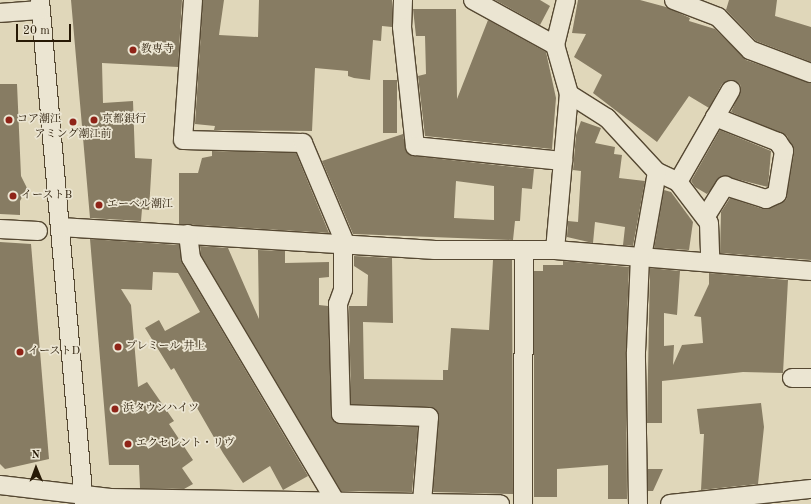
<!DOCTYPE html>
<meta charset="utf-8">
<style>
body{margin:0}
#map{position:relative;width:811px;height:504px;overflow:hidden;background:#e0d7ba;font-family:"Old Standard TT","Noto Serif JP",serif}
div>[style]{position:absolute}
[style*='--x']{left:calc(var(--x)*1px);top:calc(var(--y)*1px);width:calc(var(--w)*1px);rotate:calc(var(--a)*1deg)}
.building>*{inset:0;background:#877c63;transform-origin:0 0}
.roads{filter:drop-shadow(1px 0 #554832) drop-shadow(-1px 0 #554832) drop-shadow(0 1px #554832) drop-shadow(0 -1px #554832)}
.minor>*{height:18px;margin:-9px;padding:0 9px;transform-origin:9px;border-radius:9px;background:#ebe5d2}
.dots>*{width:11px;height:11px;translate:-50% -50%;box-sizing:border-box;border:2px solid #ebe5d2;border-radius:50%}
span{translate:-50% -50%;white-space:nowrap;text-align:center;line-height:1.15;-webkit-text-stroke:3.5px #ebe5d2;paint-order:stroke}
.poi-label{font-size:11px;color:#271905}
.left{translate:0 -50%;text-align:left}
.north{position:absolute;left:16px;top:448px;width:40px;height:40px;-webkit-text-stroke:3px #ebe5d2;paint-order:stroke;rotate:359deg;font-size:11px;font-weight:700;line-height:16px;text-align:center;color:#271905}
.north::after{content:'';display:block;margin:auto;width:14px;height:18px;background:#271905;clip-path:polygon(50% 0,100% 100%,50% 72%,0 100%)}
.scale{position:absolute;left:16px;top:24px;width:55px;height:18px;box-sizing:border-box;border:2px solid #271905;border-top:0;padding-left:5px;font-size:12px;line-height:14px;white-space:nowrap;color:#271905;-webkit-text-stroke:3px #ebe5d2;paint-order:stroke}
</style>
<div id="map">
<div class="building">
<div style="clip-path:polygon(71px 0,182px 0,178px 67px,102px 63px,103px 103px,133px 101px,135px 158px,152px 159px,149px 210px,142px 209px,141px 221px,90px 218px)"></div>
<div style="clip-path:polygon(203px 0,224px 0,219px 35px,258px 37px,259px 0,392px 0,392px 27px,382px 26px,381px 41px,373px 40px,370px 80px,354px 78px,348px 76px,348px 71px,315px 68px,312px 131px,214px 130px,215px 126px,195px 124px)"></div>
<div style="clip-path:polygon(495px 0,540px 0,550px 6px,540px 25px)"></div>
<div style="clip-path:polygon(578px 0,640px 0,666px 7px,690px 18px,689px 21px,715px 29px,746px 60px,811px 83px,811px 260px,720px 253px,721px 212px,730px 198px,763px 209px,786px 200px,794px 153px,787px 136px,731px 112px,741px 90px,740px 84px,731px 80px,722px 84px,709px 108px,689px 96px,657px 142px,593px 93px,602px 75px,574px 57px,586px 34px,572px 33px)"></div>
<div style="clip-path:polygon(729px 0,777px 0,775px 16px,811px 27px,811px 62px,756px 41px,726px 10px)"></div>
<div style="clip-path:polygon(413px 9px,456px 9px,457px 99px,488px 20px,546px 52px,556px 98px,552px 149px,425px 136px,418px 76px,426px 74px,425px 36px,416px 36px)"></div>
<div style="left:383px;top:80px;width:14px;height:53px"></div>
<div style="clip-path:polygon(0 84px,17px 84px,21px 176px,27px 188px,20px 201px,20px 215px,0 214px)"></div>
<div style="clip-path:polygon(581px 121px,601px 128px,595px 143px,615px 147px,614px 154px,622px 155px,619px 178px,645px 181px,633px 246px,623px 245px,625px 227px,595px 222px,593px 243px,567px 237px,568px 221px,578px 222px,581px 171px,573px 170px,576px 135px)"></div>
<div style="clip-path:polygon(720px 130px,771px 151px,768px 187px,724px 176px,707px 194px,695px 187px,691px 181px)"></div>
<div style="clip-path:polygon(evenodd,403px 134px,406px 151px,414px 156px,534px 169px,532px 189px,522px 188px,520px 221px,515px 221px,513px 240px,353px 234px,322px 161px,403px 134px,456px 181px,494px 186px,494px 220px,454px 218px,456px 181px)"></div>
<div style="clip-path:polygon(212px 151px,296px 153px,329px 233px,179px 224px,179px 173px,198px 173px,202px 158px,212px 156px)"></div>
<div style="clip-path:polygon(664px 190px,671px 192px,693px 222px,689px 250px,654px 248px)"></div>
<div style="clip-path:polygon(90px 239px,179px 245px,182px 263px,308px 476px,283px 490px,270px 466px,243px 483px,223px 453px,174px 368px,171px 370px,145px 328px,159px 320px,165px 331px,200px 312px,178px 273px,153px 272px,152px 290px,121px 289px,131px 305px,138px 387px,147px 382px,174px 421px,169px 424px,193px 460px,182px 468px,193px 484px,184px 489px,140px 488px,139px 465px,109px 465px)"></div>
<div style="clip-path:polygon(0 242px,31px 244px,49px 459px,5px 469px,0 464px)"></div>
<div style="clip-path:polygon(200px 246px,228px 248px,259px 319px,258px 250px,285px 251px,285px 263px,329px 262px,329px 277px,319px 278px,319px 305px,328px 306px,332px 419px,341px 424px,418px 427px,412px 492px,341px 491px,201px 255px)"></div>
<div style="clip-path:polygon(354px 256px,392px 258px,393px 323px,363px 322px,364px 379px,443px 380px,443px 370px,448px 370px,451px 328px,489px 330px,493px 260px,512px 260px,513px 494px,433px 492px,439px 418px,434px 408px,351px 404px,349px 306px,367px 306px,368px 275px,354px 266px)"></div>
<div style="clip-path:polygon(563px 261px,629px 267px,626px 352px,627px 499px,608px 499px,608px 465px,557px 469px,557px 497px,534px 497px,534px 271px,543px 271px,543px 265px,563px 265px)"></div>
<div style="clip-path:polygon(650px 268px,680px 271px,677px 315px,664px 313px,664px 346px,674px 345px,673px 365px,682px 345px,703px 343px,701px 317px,694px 316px,709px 284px,709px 273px,788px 280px,783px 373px,743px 372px,662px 381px,662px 423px,647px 423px)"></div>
<div style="clip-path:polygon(761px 403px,764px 427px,758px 484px,701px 490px,704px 434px,700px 434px,697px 409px)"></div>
<div style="clip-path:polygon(648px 469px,663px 469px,653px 491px,648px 491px)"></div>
</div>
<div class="roads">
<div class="minor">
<div style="--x:40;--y:0;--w:506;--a:85.01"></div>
<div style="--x:193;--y:0;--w:140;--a:94.1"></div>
<div style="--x:183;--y:140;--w:120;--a:1.4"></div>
<div style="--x:303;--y:143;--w:108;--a:67.2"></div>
<div style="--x:403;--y:0;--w:27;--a:92"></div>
<div style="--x:402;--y:27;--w:120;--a:83.8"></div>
<div style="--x:415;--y:146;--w:149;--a:5.8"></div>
<div style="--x:473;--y:0;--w:94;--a:28.8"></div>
<div style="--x:674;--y:0;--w:47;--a:21.1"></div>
<div style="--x:718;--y:17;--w:46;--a:45.9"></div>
<div style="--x:750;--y:50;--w:65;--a:20.7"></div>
<div style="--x:0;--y:13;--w:41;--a:-4.2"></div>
<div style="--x:569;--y:94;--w:45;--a:32.3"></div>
<div style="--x:607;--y:118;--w:74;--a:47.2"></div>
<div style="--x:657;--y:172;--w:23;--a:25"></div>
<div style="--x:678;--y:182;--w:51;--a:52.9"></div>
<div style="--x:709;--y:223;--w:38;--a:88"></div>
<div style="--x:678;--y:182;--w:106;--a:-60.1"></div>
<div style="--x:706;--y:216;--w:36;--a:-58"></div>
<div style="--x:725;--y:186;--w:43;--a:17.6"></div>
<div style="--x:766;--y:199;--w:12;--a:-24"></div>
<div style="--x:777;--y:194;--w:44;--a:-80.8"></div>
<div style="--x:784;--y:151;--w:11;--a:-124"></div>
<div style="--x:778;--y:142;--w:68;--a:-158.4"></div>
<div style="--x:60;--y:227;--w:376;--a:3.5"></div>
<div style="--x:435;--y:250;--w:120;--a:0"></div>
<div style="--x:555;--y:250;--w:257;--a:4.7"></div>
<div style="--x:0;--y:229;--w:38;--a:3"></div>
<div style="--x:188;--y:234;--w:24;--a:83"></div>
<div style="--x:191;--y:258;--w:282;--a:59.3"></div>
<div style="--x:343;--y:243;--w:47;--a:90"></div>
<div style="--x:343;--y:290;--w:15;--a:110"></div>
<div style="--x:338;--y:304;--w:110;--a:88.4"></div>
<div style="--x:341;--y:414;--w:88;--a:2"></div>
<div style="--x:429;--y:417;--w:86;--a:94.7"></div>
<div style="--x:555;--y:250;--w:157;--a:-84.9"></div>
<div style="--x:569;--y:94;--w:51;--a:-105.9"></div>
<div style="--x:555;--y:45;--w:46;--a:-76.3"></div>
<div style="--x:642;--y:257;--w:86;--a:-80"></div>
<div style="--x:792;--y:378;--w:19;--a:0"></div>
<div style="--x:0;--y:485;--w:111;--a:6.7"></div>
<div style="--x:110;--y:498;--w:390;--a:0.9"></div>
<div style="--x:523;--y:504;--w:254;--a:-89.8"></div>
<div style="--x:638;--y:504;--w:152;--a:-90.8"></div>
<div style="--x:636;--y:352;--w:95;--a:-87.6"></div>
<div style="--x:670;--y:504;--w:142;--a:-6.1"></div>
</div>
</div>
<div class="dots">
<div style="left:133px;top:50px;background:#8f2418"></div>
<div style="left:9px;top:120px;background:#8f2418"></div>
<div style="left:94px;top:120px;background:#8f2418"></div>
<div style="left:73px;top:122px;background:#8f2418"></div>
<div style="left:13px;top:196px;background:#8f2418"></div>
<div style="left:99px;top:205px;background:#8f2418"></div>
<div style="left:118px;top:347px;background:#8f2418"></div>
<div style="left:20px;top:352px;background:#8f2418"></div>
<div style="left:115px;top:409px;background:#8f2418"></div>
<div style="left:128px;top:444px;background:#8f2418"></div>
</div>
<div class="poi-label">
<span class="left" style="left:141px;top:50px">教専寺</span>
<span class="left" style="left:17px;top:120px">コア潮江</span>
<span class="left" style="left:102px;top:120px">京都銀行</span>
<span style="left:73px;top:135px">アミング潮江前</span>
<span class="left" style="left:21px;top:196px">イーストB</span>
<span class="left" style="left:107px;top:205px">エーベル潮江</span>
<span class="left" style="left:126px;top:347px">プレミール 井上</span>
<span class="left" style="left:28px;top:352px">イーストD</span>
<span class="left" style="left:123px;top:409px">浜タウンハイツ</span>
<span class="left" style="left:136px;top:444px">エクセレント・リヴ</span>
</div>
<div class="north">N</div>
<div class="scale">20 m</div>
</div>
